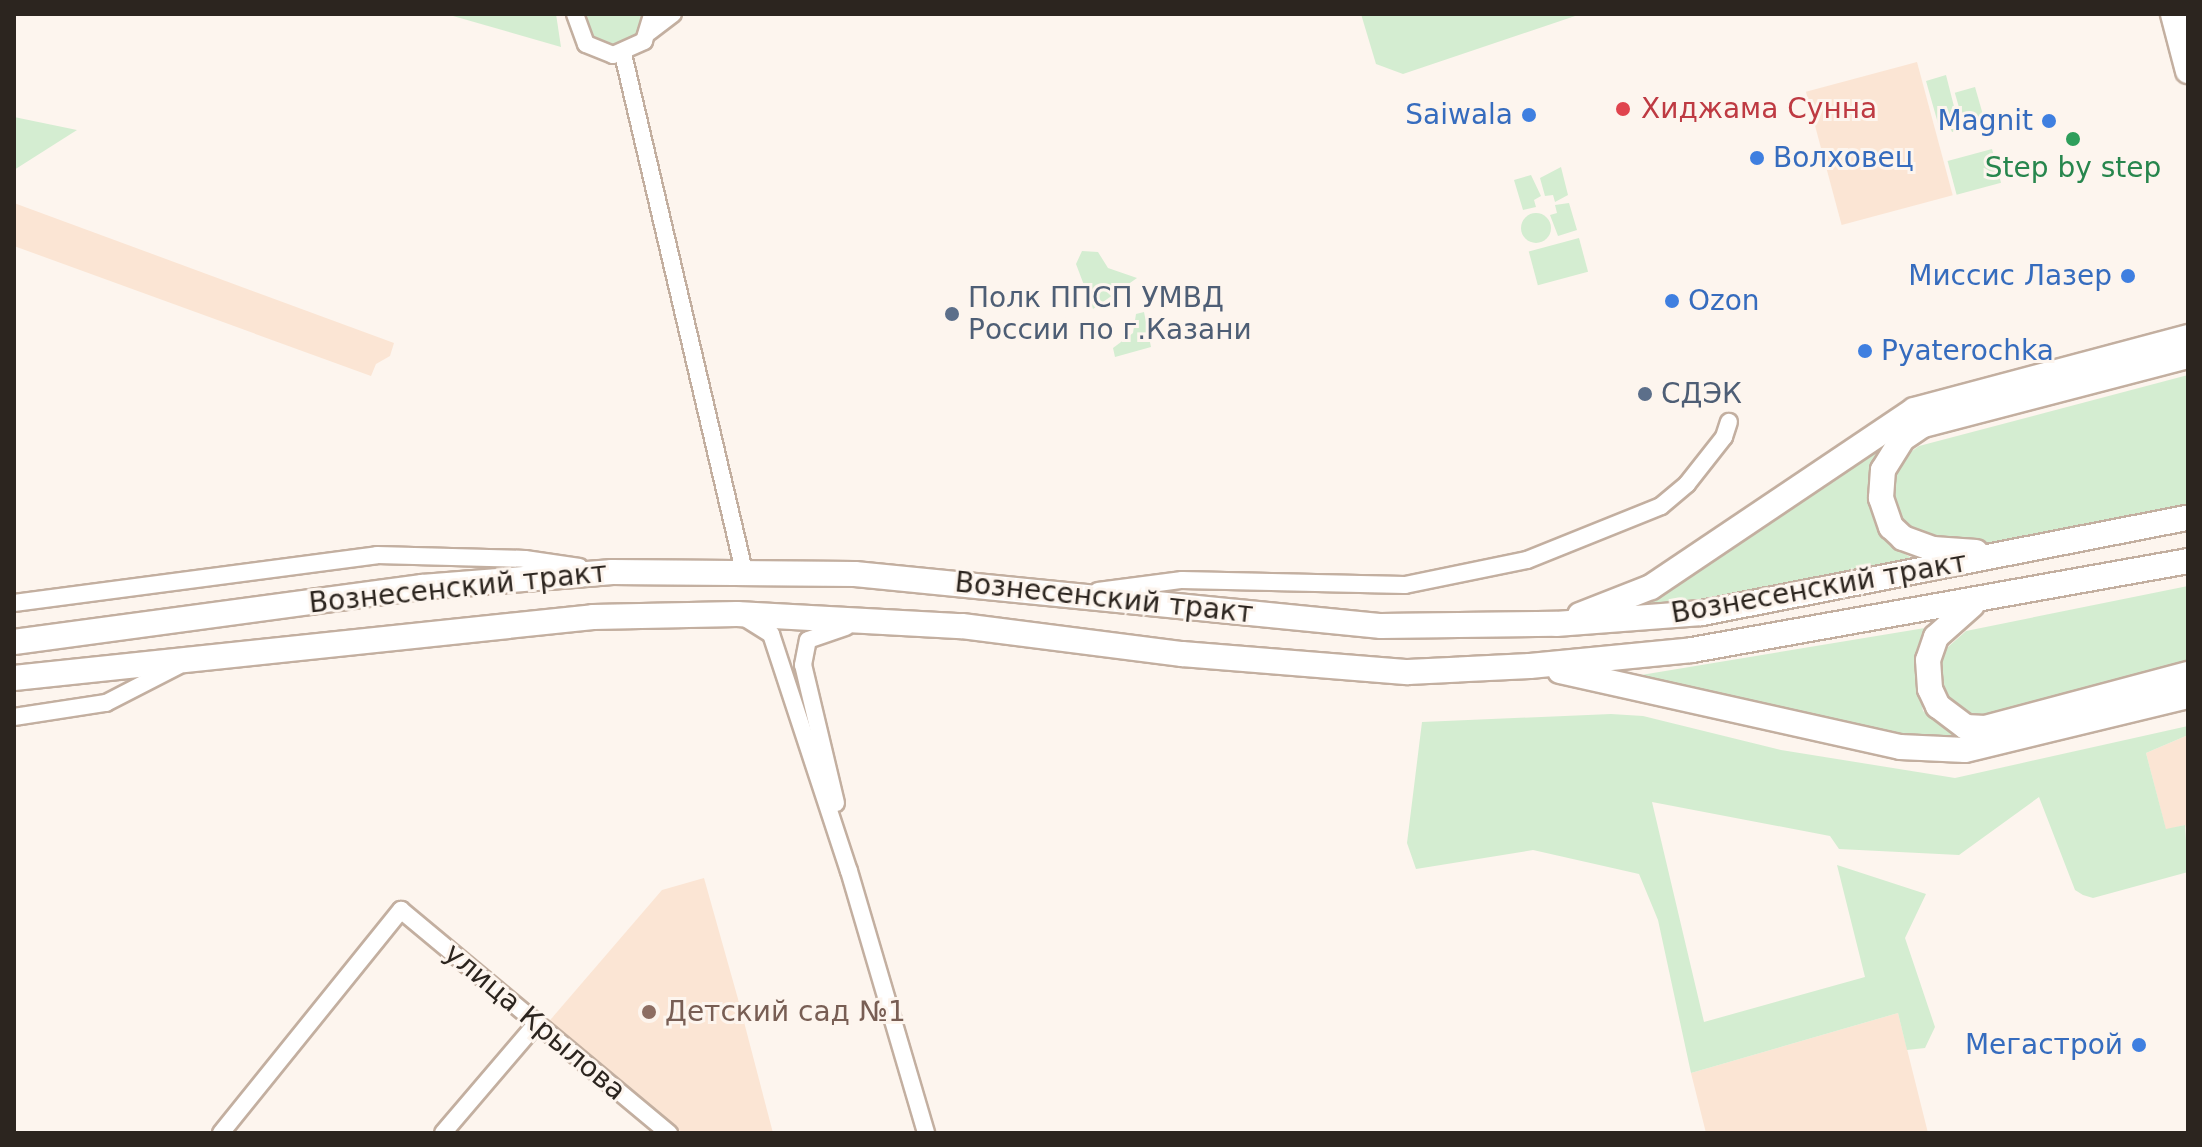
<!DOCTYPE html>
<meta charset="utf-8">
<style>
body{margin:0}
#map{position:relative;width:2202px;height:1147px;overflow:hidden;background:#fdf5ee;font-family:"DejaVu Sans",sans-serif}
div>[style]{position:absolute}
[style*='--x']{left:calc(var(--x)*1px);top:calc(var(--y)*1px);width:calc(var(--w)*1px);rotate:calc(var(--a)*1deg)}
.built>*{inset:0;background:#fbe5d4;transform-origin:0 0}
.green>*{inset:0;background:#d4edd1;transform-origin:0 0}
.round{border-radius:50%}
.roads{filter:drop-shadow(2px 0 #c3afa0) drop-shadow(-2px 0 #c3afa0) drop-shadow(0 2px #c3afa0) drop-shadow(0 -2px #c3afa0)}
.minor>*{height:16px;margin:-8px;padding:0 8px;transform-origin:8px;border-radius:8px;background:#fff}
.primary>*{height:24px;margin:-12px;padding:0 12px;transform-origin:12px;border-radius:12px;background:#fff}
.dots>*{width:22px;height:22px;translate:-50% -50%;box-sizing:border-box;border:4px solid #fdf5ee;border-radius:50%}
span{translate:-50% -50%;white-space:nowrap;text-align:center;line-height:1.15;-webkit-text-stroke:6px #fdf5ee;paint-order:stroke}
.health-label{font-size:28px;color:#be3a42}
.left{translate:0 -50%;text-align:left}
.shop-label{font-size:28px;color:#366cbe}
.right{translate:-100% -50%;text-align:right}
.leisure-label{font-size:28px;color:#27864d}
.service-label{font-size:28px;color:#4e5e75}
.street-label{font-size:28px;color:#2c251f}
.education-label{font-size:28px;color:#785e54}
.frame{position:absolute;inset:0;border:16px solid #2c251f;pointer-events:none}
</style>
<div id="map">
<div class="built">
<div style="left:1917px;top:62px;width:138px;height:115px;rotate:75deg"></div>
<div style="clip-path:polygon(14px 203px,394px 343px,390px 356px,376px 364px,371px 376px,14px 246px)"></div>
<div style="clip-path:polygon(2188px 735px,2188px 835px,2185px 825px,2166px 830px,2146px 753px)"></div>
<div style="clip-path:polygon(704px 878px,738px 999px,773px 1133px,683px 1133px,545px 1026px,662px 890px)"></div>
<div style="clip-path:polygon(1898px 1013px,1928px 1133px,1706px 1133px,1691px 1073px)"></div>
</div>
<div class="green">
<div style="clip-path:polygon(446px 14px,556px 14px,561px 47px)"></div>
<div style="clip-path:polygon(581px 14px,647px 14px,639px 37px,613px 49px,590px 40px)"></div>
<div style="clip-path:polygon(1361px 14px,1581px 14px,1403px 74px,1376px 64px)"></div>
<div style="clip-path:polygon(1946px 75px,1960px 130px,1952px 132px,1949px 125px,1939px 127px,1926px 81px)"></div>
<div style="left:1975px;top:87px;width:37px;height:21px;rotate:74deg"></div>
<div style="clip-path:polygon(14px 117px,77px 130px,14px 170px)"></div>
<div style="left:1992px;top:149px;width:35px;height:46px;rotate:75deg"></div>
<div style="clip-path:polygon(1561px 167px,1568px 195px,1555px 202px,1553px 195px,1545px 196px,1540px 178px)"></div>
<div style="clip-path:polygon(1531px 175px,1541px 196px,1534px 200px,1536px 207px,1523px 210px,1514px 180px)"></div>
<div style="clip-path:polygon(1569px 203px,1577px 230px,1558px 236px,1550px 215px,1557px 213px,1555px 205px)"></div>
<div class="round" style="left:1521px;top:213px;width:30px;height:30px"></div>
<div style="left:1579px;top:238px;width:35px;height:52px;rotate:75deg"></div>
<div style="clip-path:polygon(1082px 251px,1098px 252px,1108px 268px,1137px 278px,1093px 309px,1076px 264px)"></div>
<div style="clip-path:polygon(1144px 312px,1151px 347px,1115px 357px,1113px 348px,1133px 333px,1136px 314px)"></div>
<div style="clip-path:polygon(2188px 375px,2188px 505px,1932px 554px,1894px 517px,1891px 484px,1905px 456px,1919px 446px)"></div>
<div style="clip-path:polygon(1890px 433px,1871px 464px,1871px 496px,1890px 545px,1920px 563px,1696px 607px,1632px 607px)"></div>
<div style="clip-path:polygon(2188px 586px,2188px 669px,1970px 721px,1938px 692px,1940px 654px,1966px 631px)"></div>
<div style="clip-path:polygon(1931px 627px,1914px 666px,1923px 711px,1967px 743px,1938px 743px,1629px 677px)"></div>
<div style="clip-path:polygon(1611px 714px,1643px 716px,1781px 750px,1955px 778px,2188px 726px,2188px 735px,2146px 753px,2166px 829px,2185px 825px,2188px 872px,2093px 898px,2083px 895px,2075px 890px,2039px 797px,1959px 855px,1839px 849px,1830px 836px,1652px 802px,1704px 1022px,1865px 977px,1837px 865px,1926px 894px,1905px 938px,1935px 1027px,1925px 1048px,1907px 1050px,1898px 1013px,1691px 1073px,1658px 920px,1639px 874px,1533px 850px,1416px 869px,1407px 843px,1422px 722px)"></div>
</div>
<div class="roads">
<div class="minor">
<div style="--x:575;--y:14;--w:32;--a:70"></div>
<div style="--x:586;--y:44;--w:29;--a:22"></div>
<div style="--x:613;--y:55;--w:34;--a:-24"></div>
<div style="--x:644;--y:41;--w:28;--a:-73"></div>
<div style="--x:649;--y:32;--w:30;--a:-37"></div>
<div style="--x:623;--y:54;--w:531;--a:76.83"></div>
<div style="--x:1098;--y:591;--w:85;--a:-7.5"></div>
<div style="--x:1182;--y:580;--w:223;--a:1.3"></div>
<div style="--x:1405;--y:585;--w:125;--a:-11.6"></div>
<div style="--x:1527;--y:560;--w:144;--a:-21.9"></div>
<div style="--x:1661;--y:506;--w:34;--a:-40"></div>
<div style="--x:1687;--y:484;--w:60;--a:-51.8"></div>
<div style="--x:1724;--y:437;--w:16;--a:-72"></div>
<div style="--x:14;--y:603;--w:366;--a:-7.5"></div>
<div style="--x:377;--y:555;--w:148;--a:1.5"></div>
<div style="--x:525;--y:559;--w:55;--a:8.4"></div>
<div style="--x:745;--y:618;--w:31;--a:32"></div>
<div style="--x:771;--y:634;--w:250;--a:71.8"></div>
<div style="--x:849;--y:871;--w:273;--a:73.6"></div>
<div style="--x:14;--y:717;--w:93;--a:-8.7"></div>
<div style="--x:106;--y:703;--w:81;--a:-27.2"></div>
<div style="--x:836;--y:803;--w:142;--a:-103.4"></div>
<div style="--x:803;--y:665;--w:25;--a:-79"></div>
<div style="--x:808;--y:640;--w:40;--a:-18.9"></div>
<div style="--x:221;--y:1133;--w:287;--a:-51.1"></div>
<div style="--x:401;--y:910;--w:349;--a:39.8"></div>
<div style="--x:443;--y:1133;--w:145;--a:-49.5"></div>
</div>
<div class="primary">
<div style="--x:2173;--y:14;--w:59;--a:75.3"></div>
<div style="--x:1976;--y:552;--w:43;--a:-176"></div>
<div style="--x:1933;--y:549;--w:32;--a:-160"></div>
<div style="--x:1903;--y:538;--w:16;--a:-137"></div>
<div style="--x:1891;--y:527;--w:31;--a:-109"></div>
<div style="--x:1881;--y:498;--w:28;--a:-86"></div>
<div style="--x:1883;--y:470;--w:36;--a:-58"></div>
<div style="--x:1902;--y:439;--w:25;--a:-34"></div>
<div style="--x:1923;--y:425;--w:274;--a:-14.6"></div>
<div style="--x:1972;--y:605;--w:48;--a:138.4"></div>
<div style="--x:1936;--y:637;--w:24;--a:109"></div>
<div style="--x:1928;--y:660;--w:29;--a:86"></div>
<div style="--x:1930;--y:689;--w:19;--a:65"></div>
<div style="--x:1938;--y:706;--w:35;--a:37"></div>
<div style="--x:1966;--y:727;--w:19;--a:3"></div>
<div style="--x:1985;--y:728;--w:210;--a:-14.9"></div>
<div style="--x:1580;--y:615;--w:76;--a:-21.5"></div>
<div style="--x:1651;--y:587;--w:317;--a:-33.9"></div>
<div style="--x:1914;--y:410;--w:284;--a:-14.9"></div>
<div style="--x:14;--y:642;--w:412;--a:-7.7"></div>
<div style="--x:422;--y:587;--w:191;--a:-4.5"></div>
<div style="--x:612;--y:572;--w:243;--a:0.5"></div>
<div style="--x:855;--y:574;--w:529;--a:5.65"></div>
<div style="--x:1381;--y:626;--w:175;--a:-0.7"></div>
<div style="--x:1556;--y:624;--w:146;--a:-4.3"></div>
<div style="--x:1702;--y:613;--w:495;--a:-11.1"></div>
<div style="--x:1560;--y:671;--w:348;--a:12.6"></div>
<div style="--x:1900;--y:747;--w:65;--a:2.6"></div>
<div style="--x:1965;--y:750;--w:229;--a:-13.6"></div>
<div style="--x:14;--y:678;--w:582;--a:-6.01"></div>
<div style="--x:593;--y:617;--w:144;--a:-1.2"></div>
<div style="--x:737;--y:614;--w:225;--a:3.1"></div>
<div style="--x:962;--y:626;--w:222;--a:7.3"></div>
<div style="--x:1182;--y:654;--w:227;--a:4.6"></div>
<div style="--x:1408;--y:672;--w:122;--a:-2.8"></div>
<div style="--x:1530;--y:666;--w:163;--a:-5.6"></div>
<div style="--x:1692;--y:650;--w:504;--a:-10.17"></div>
</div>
</div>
<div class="dots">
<div style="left:1623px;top:109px;background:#e0444e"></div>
<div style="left:1529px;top:115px;background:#3f7fe0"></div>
<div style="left:2049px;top:121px;background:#3f7fe0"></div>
<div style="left:2073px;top:139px;background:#2e9e5b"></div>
<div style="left:1757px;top:158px;background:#3f7fe0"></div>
<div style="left:2128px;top:276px;background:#3f7fe0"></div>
<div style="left:1672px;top:301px;background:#3f7fe0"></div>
<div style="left:952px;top:314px;background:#5c6f8a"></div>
<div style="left:1865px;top:351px;background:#3f7fe0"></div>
<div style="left:1645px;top:394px;background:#5c6f8a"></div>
<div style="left:649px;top:1012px;background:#8d6e63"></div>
<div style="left:2139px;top:1045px;background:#3f7fe0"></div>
</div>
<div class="health-label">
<span class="left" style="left:1641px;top:109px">Хиджама Сунна</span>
</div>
<div class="shop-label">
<span class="right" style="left:1513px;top:115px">Saiwala</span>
<span class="right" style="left:2033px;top:121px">Magnit</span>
<span class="left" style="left:1773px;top:158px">Волховец</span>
<span class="right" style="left:2112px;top:276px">Миссис Лазер</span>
<span class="left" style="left:1688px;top:301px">Ozon</span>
<span class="left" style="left:1881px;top:351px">Pyaterochka</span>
<span class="right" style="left:2123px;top:1045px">Мегастрой</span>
</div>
<div class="leisure-label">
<span style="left:2073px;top:168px">Step by step</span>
</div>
<div class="service-label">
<span class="left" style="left:968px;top:314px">Полк ППСП УМВД<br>России по г.Казани</span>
<span class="left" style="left:1661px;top:394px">СДЭК</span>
</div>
<div class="street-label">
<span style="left:458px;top:588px;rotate:-6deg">Вознесенский тракт</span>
<span style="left:1819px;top:588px;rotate:-10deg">Вознесенский тракт</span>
<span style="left:1104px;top:598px;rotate:6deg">Вознесенский тракт</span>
<span style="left:535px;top:1022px;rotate:40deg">улица Крылова</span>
</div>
<div class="education-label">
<span class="left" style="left:665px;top:1012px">Детский сад №1</span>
</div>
<div class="frame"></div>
</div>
